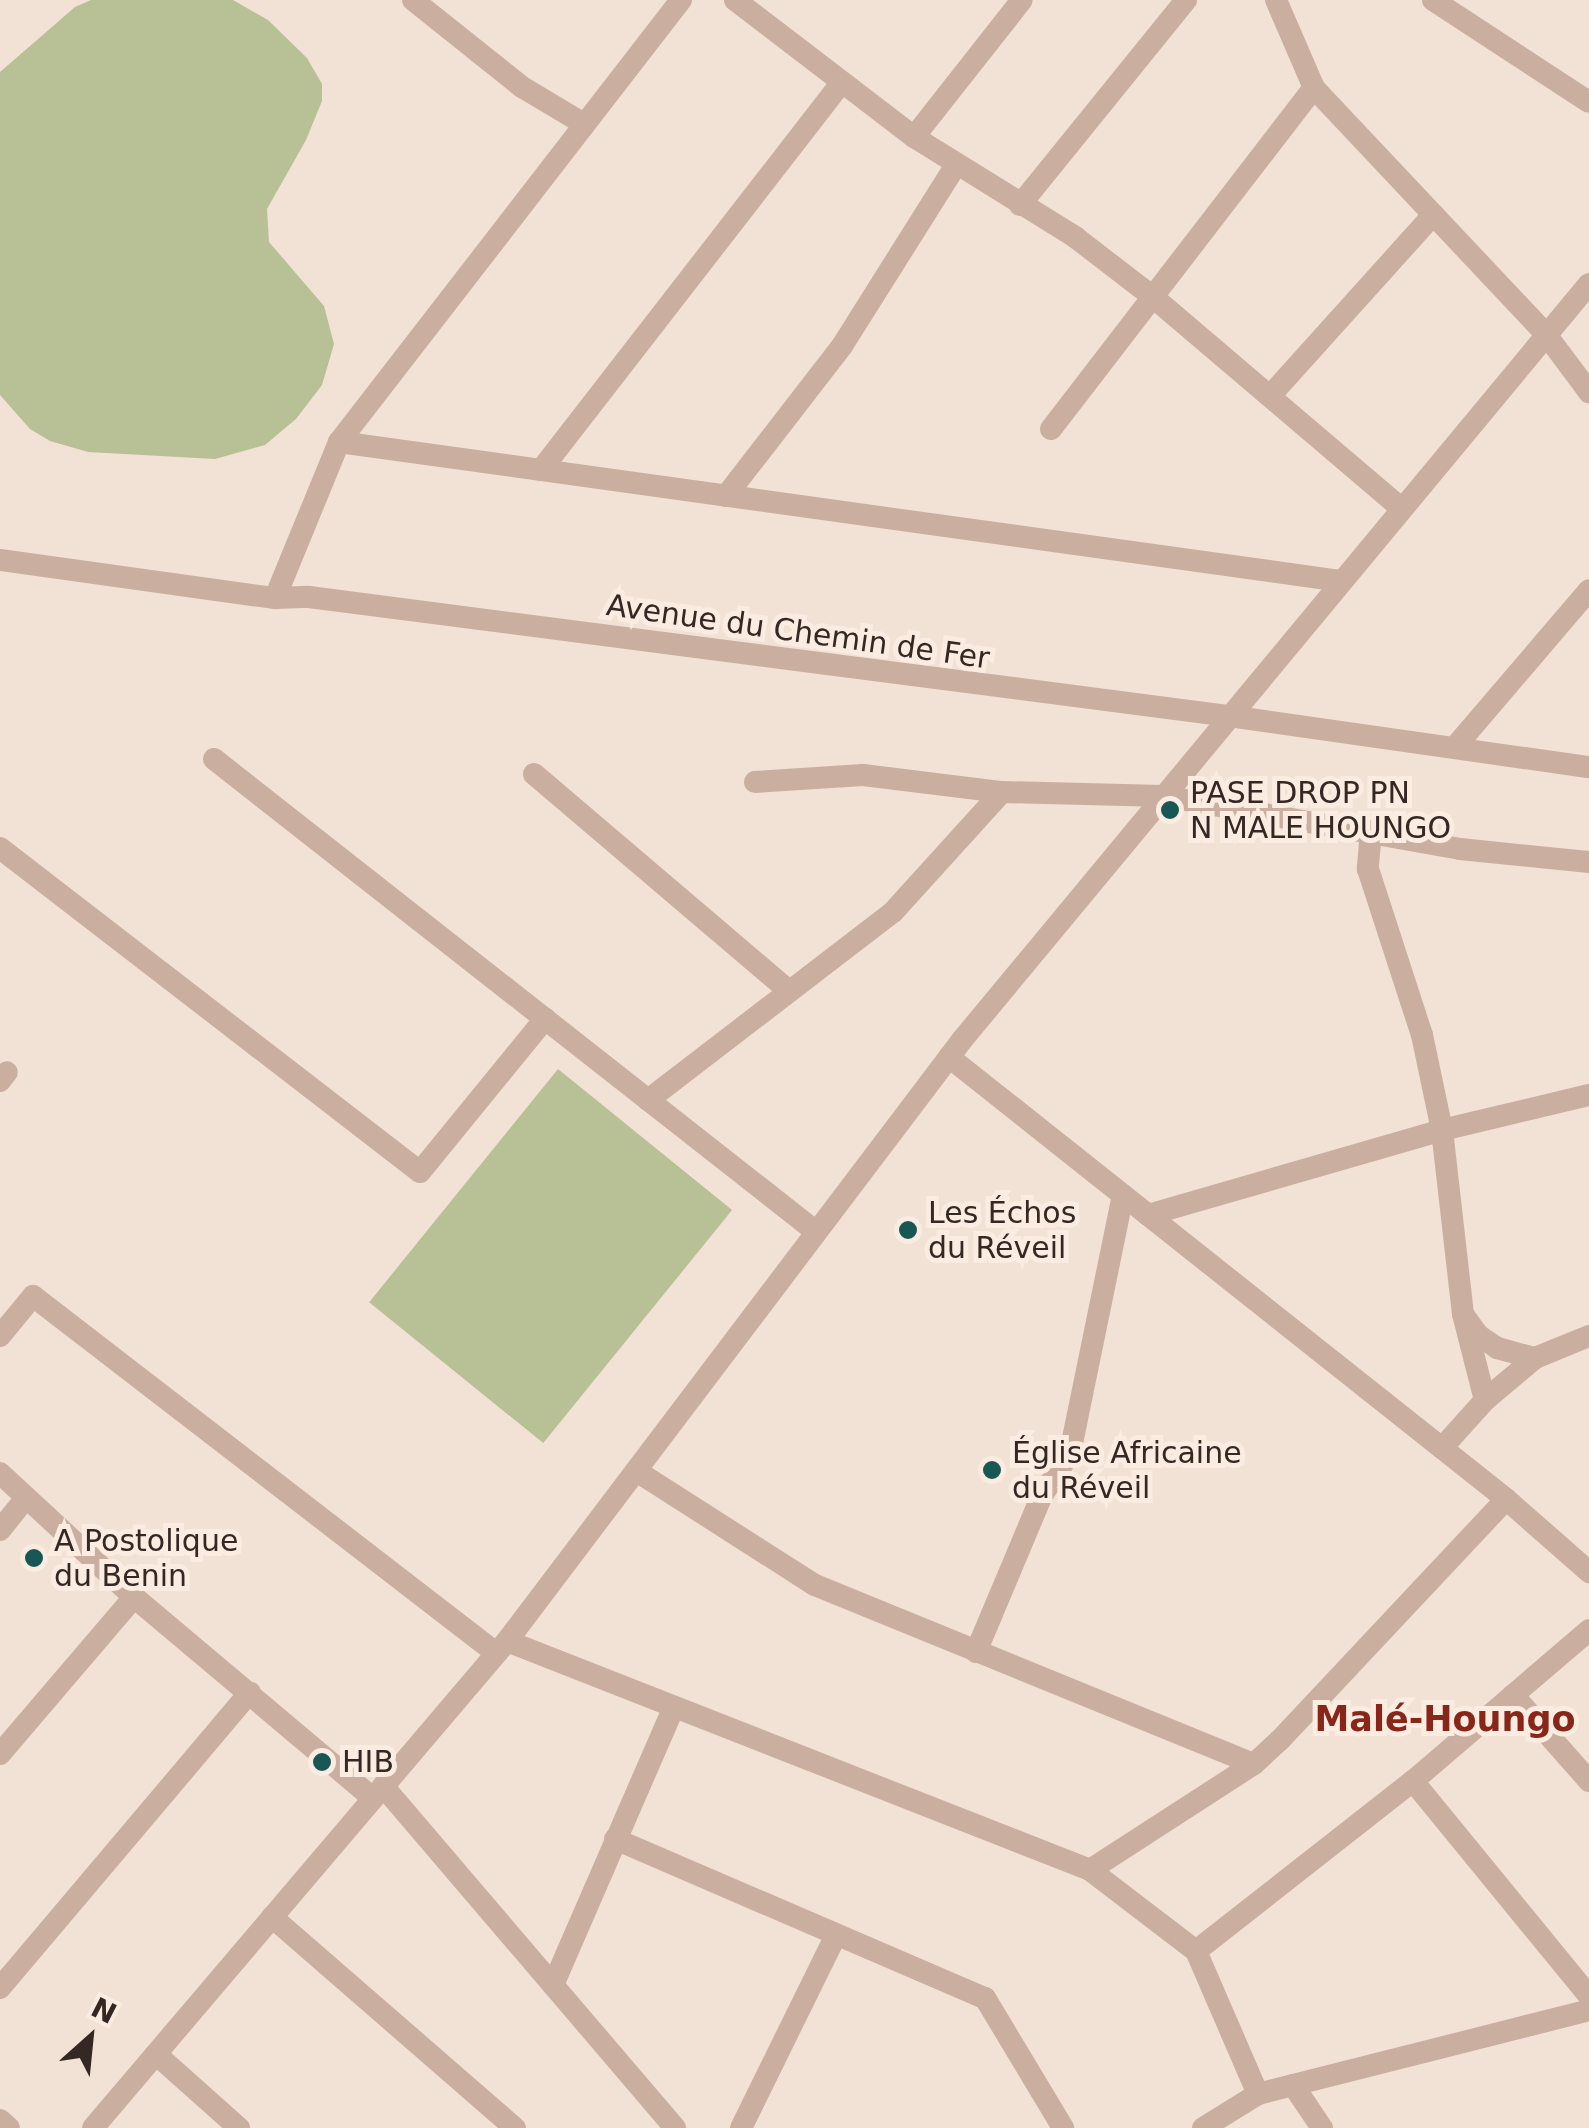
<!DOCTYPE html>
<meta charset="utf-8">
<style>
body{margin:0}
#map{position:relative;width:1589px;height:2128px;overflow:hidden;background:#f2e1d5;font-family:"DejaVu Sans",sans-serif}
div>[style]{position:absolute}
[style*='--x']{left:calc(var(--x)*1px);top:calc(var(--y)*1px);width:calc(var(--w)*1px);rotate:calc(var(--a)*1deg)}
.green>*{inset:0;background:#b8c195;transform-origin:0 0}
.minor>*{height:22px;margin:-11px;padding:0 11px;transform-origin:11px;border-radius:11px;background:#caafa1}
.dots>*{width:28px;height:28px;translate:-50% -50%;box-sizing:border-box;border:5px solid #faece1;border-radius:50%}
span{translate:-50% -50%;white-space:nowrap;text-align:center;line-height:1.15;-webkit-text-stroke:10px #faece1;paint-order:stroke}
.street-label{font-size:30px;color:#342724}
.poi-label{font-size:30px;color:#342724}
.left{translate:0 -50%;text-align:left}
.quarter-label{font-size:35px;color:#872619;font-weight:700}
.north{position:absolute;left:40px;top:1988px;width:100px;height:100px;-webkit-text-stroke:8px #faece1;paint-order:stroke;rotate:27deg;font-size:28px;font-weight:700;line-height:40px;text-align:center;color:#342724}
.north::after{content:'';display:block;margin:auto;width:35px;height:45px;background:#342724;clip-path:polygon(50% 0,100% 100%,50% 72%,0 100%)}
</style>
<div id="map">
<div class="green">
<div style="clip-path:polygon(91px 0,233px 0,268px 20px,307px 58px,322px 84px,322px 101px,306px 140px,267px 209px,269px 242px,324px 306px,334px 344px,322px 385px,296px 419px,265px 445px,215px 459px,88px 452px,50px 441px,30px 429px,0 395px,0 72px,75px 7px)"></div>
<div style="left:558px;top:1069px;width:224px;height:300px;rotate:39deg"></div>
</div>
<div class="minor">
<div style="--x:413;--y:0;--w:139;--a:38.6"></div>
<div style="--x:522;--y:87;--w:72;--a:30.8"></div>
<div style="--x:735;--y:0;--w:225;--a:37.4"></div>
<div style="--x:914;--y:137;--w:190;--a:31.8"></div>
<div style="--x:1075;--y:237;--w:98;--a:37.6"></div>
<div style="--x:1153;--y:297;--w:326;--a:40.4"></div>
<div style="--x:1276;--y:0;--w:96;--a:66.6"></div>
<div style="--x:1314;--y:88;--w:337;--a:46.7"></div>
<div style="--x:1545;--y:333;--w:74;--a:53.3"></div>
<div style="--x:1433;--y:0;--w:186;--a:33.2"></div>
<div style="--x:914;--y:137;--w:174;--a:-51.8"></div>
<div style="--x:1020;--y:205;--w:264;--a:-51"></div>
<div style="--x:1270;--y:396;--w:244;--a:-48"></div>
<div style="--x:1051;--y:429;--w:431;--a:-52.4"></div>
<div style="--x:339;--y:442;--w:1012;--a:7.9"></div>
<div style="--x:541;--y:470;--w:490;--a:-52.2"></div>
<div style="--x:726;--y:496;--w:190;--a:-52.3"></div>
<div style="--x:842;--y:346;--w:214;--a:-57.8"></div>
<div style="--x:0;--y:560;--w:278;--a:7.9"></div>
<div style="--x:275;--y:598;--w:34;--a:-2"></div>
<div style="--x:309;--y:597;--w:928;--a:7.37"></div>
<div style="--x:1229;--y:716;--w:364;--a:8.1"></div>
<div style="--x:275;--y:598;--w:169;--a:-67.7"></div>
<div style="--x:339;--y:442;--w:559;--a:-52.27"></div>
<div style="--x:1455;--y:747;--w:206;--a:-49.5"></div>
<div style="--x:214;--y:759;--w:764;--a:38.14"></div>
<div style="--x:534;--y:774;--w:335;--a:40.4"></div>
<div style="--x:755;--y:782;--w:108;--a:-3.7"></div>
<div style="--x:863;--y:775;--w:140;--a:7"></div>
<div style="--x:1002;--y:792;--w:161;--a:1.4"></div>
<div style="--x:1163;--y:796;--w:302;--a:10.1"></div>
<div style="--x:1460;--y:849;--w:130;--a:5.8"></div>
<div style="--x:1371;--y:831;--w:38;--a:95"></div>
<div style="--x:1368;--y:869;--w:175;--a:72"></div>
<div style="--x:1422;--y:1035;--w:97;--a:78.1"></div>
<div style="--x:1442;--y:1130;--w:185;--a:83.5"></div>
<div style="--x:1463;--y:1314;--w:89;--a:75.7"></div>
<div style="--x:0;--y:848;--w:530;--a:37.65"></div>
<div style="--x:420;--y:1172;--w:198;--a:-50.8"></div>
<div style="--x:949;--y:1057;--w:711;--a:38.43"></div>
<div style="--x:1506;--y:1499;--w:111;--a:41.3"></div>
<div style="--x:0;--y:1081;--w:11;--a:-52"></div>
<div style="--x:648;--y:1100;--w:309;--a:-37.5"></div>
<div style="--x:893;--y:912;--w:162;--a:-47.8"></div>
<div style="--x:1148;--y:1215;--w:306;--a:-16.1"></div>
<div style="--x:1442;--y:1130;--w:151;--a:-13.4"></div>
<div style="--x:1465;--y:1317;--w:22;--a:54"></div>
<div style="--x:1478;--y:1335;--w:23;--a:34"></div>
<div style="--x:1497;--y:1348;--w:39;--a:15"></div>
<div style="--x:0;--y:1336;--w:52;--a:-50.5"></div>
<div style="--x:33;--y:1296;--w:585;--a:37.63"></div>
<div style="--x:1442;--y:1448;--w:64;--a:-48.1"></div>
<div style="--x:1485;--y:1400;--w:65;--a:-40"></div>
<div style="--x:1535;--y:1358;--w:58;--a:-22.2"></div>
<div style="--x:638;--y:1472;--w:210;--a:32.6"></div>
<div style="--x:815;--y:1585;--w:474;--a:22.2"></div>
<div style="--x:0;--y:1473;--w:183;--a:42.8"></div>
<div style="--x:134;--y:1597;--w:312;--a:40.1"></div>
<div style="--x:0;--y:1530;--w:40;--a:-51"></div>
<div style="--x:507;--y:1641;--w:626;--a:21.44"></div>
<div style="--x:1090;--y:1870;--w:133;--a:37.4"></div>
<div style="--x:1196;--y:1951;--w:156;--a:66.6"></div>
<div style="--x:976;--y:1652;--w:168;--a:-67.2"></div>
<div style="--x:1041;--y:1497;--w:53;--a:-56.6"></div>
<div style="--x:1070;--y:1453;--w:263;--a:-78.4"></div>
<div style="--x:1513;--y:1695;--w:115;--a:48.5"></div>
<div style="--x:0;--y:1754;--w:206;--a:-49.5"></div>
<div style="--x:1413;--y:1781;--w:278;--a:50.7"></div>
<div style="--x:383;--y:1786;--w:450;--a:49.5"></div>
<div style="--x:615;--y:1839;--w:403;--a:23.3"></div>
<div style="--x:985;--y:1998;--w:152;--a:59"></div>
<div style="--x:1090;--y:1870;--w:195;--a:-32.9"></div>
<div style="--x:1254;--y:1764;--w:35;--a:-43"></div>
<div style="--x:1280;--y:1740;--w:330;--a:-46.8"></div>
<div style="--x:272;--y:1917;--w:322;--a:41"></div>
<div style="--x:1196;--y:1951;--w:276;--a:-38.1"></div>
<div style="--x:1413;--y:1781;--w:232;--a:-40.6"></div>
<div style="--x:553;--y:1985;--w:303;--a:-66.5"></div>
<div style="--x:0;--y:1988;--w:387;--a:-49.8"></div>
<div style="--x:157;--y:2055;--w:110;--a:41.7"></div>
<div style="--x:1293;--y:2085;--w:52;--a:56"></div>
<div style="--x:0;--y:2120;--w:12;--a:42"></div>
<div style="--x:93;--y:2128;--w:639;--a:-49.63"></div>
<div style="--x:507;--y:1641;--w:754;--a:-52.87"></div>
<div style="--x:962;--y:1040;--w:982;--a:-50.33"></div>
<div style="--x:741;--y:2128;--w:215;--a:-63.8"></div>
<div style="--x:1203;--y:2128;--w:65;--a:-31.7"></div>
<div style="--x:1258;--y:2094;--w:341;--a:-14.2"></div>
</div>
<div class="dots">
<div style="left:1170px;top:810px;background:#185753"></div>
<div style="left:908px;top:1230px;background:#185753"></div>
<div style="left:992px;top:1470px;background:#185753"></div>
<div style="left:34px;top:1558px;background:#185753"></div>
<div style="left:322px;top:1762px;background:#185753"></div>
</div>
<div class="street-label">
<span style="left:798px;top:632px;rotate:8deg">Avenue du Chemin de Fer</span>
</div>
<div class="poi-label">
<span class="left" style="left:1190px;top:810px">PASE DROP PN<br>N MALE HOUNGO</span>
<span class="left" style="left:928px;top:1230px">Les Échos<br>du Réveil</span>
<span class="left" style="left:1012px;top:1470px">Église Africaine<br>du Réveil</span>
<span class="left" style="left:54px;top:1558px">A Postolique<br>du Benin</span>
<span class="left" style="left:342px;top:1762px">HIB</span>
</div>
<div class="quarter-label">
<span style="left:1445px;top:1719px">Malé-Houngo</span>
</div>
<div class="north">N</div>
</div>
